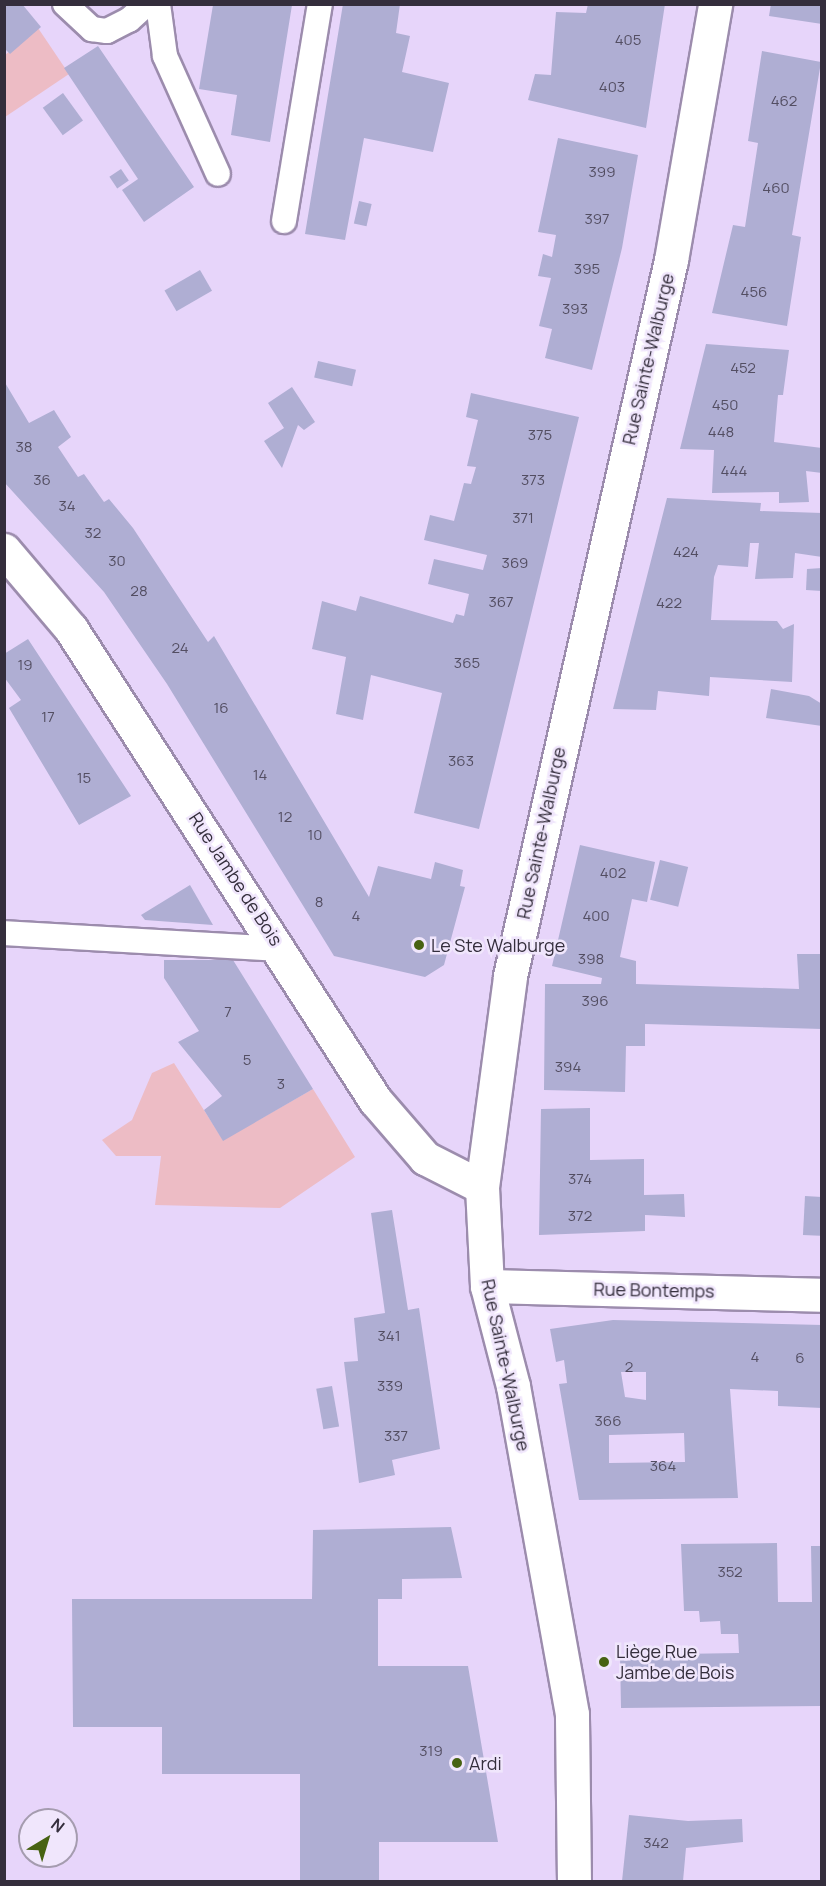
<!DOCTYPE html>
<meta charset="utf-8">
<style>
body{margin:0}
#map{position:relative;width:826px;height:1886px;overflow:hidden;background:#e7d5fa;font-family:Manrope,sans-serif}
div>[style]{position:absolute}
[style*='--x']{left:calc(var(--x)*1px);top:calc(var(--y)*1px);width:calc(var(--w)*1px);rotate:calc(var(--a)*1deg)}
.green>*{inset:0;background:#edbcc5}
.building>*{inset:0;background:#afaed3;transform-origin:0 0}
.roads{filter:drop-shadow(2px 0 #9c8cad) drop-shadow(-2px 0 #9c8cad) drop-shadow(0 2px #9c8cad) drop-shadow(0 -2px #9c8cad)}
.service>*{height:24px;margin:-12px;padding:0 12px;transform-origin:12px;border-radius:12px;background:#fff}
.minor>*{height:33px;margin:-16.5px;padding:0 16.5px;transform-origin:16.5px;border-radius:16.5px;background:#fff}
.secondary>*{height:33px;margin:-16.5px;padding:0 16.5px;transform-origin:16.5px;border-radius:16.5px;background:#fff}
.dots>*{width:16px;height:16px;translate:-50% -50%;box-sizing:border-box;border:3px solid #f0e6fc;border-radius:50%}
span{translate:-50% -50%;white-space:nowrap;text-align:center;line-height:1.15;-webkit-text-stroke:5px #f0e6fc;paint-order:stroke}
.number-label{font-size:15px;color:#534e62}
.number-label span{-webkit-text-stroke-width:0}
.street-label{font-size:18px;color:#342e3c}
.poi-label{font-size:18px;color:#342e3c}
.left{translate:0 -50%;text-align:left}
.frame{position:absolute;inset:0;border:6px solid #342e3c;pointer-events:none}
.north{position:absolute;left:18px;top:1808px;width:60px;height:60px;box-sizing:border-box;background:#f0e6fc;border:2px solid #a59caf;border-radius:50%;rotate:38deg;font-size:16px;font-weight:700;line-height:24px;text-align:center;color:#342e3c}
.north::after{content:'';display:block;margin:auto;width:21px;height:27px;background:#476212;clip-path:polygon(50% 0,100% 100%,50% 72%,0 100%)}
</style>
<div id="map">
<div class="green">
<div style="clip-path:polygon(38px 28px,69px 74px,5px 117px,5px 55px)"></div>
<div style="clip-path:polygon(174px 1063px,223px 1140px,313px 1089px,355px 1157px,280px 1208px,155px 1205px,161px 1156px,116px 1156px,102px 1140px,132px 1120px,152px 1073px)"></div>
</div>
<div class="building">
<div style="clip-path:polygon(9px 4px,22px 4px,41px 27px,10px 54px,4px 48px,4px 8px)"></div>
<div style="clip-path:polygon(343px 4px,400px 4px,396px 33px,410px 36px,402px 72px,449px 83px,433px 152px,364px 138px,345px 240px,305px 234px)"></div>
<div style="clip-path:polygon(588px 4px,665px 4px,646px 128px,528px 100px,535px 74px,551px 75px,556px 12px,586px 13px)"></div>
<div style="clip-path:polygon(771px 4px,822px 4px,822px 24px,769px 16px)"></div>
<div style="clip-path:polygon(213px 5px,292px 5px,270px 142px,231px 135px,237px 95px,199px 89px)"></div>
<div style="clip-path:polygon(98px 46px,194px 187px,144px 222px,122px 190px,138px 179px,64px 68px)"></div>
<div style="clip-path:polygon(762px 51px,821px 62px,792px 235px,801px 237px,787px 326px,712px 313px,733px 225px,745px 227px,758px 143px,748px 141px)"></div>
<div style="left:63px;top:93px;width:34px;height:25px;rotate:54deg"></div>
<div style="clip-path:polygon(558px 138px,638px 155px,622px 248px,592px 370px,545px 358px,552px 329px,539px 326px,551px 278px,538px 276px,543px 254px,552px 257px,556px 235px,538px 232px)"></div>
<div style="left:121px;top:169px;width:14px;height:14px;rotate:56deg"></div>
<div style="left:359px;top:201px;width:13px;height:23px;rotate:13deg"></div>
<div style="left:200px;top:270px;width:24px;height:41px;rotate:60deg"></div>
<div style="clip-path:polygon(706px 344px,789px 350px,783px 395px,778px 395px,774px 442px,822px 448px,822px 473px,806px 471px,809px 502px,779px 503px,779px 492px,712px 493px,714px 450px,680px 449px)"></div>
<div style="left:318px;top:361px;width:39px;height:17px;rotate:13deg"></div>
<div style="clip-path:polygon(4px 381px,29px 423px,54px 410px,71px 437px,58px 447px,78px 477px,84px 474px,104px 502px,109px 499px,133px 528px,208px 642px,214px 636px,369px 897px,378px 866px,431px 879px,435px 862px,463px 870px,460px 886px,465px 887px,444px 965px,425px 977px,334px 956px,167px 684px,104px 592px,4px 482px)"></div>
<div style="clip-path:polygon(292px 387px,315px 422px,304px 430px,298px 425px,282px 468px,264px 441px,284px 428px,268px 403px)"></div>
<div style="clip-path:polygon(471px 393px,579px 417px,479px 829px,414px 813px,442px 693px,371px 675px,363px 720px,336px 714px,346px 657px,312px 649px,322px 601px,356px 611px,360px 596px,453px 623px,456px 614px,464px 616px,469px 594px,428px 584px,434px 559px,483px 570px,487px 555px,424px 540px,430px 515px,454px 521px,464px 483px,471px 484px,476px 467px,467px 466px,478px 420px,466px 417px)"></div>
<div style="clip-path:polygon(667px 498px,761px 503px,760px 511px,822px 513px,822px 557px,795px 553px,793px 578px,755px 579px,759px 543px,750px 543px,748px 567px,718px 565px,714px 577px,711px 620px,777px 621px,783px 629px,794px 624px,792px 682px,710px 677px,709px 696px,658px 691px,656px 710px,613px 709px)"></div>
<div style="clip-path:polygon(822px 568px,822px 591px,806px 590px,807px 569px)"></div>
<div style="clip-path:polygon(28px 639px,131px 796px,79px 825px,9px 708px,21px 700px,4px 677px,4px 654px)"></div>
<div style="clip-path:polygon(771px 689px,809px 696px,822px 704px,822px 726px,766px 718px)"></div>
<div style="clip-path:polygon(580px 845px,655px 862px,647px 902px,632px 899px,620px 957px,636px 961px,636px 984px,799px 989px,797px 954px,822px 954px,822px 1029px,645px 1024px,645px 1046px,626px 1046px,625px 1092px,544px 1090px,545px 984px,601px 984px,602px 978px,552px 966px)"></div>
<div style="left:660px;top:860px;width:29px;height:41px;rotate:14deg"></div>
<div style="clip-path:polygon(190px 885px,213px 925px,145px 920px,141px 915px)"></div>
<div style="clip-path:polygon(164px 960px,233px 960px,313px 1089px,223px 1141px,204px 1110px,222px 1096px,178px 1042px,199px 1031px,164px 978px)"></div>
<div style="clip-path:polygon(590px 1108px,590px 1160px,644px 1159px,644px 1195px,684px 1194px,685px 1217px,645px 1215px,645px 1231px,539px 1235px,541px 1109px)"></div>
<div style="left:805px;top:1196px;width:17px;height:39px;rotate:3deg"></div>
<div style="clip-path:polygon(392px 1210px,408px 1310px,419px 1308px,440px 1449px,392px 1460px,395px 1475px,359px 1483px,344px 1362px,358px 1361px,354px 1318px,385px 1313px,371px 1213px)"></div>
<div style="clip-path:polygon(evenodd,613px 1320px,822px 1325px,822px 1408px,778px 1406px,778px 1391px,730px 1389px,738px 1498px,579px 1500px,559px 1384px,567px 1383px,564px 1360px,556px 1362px,550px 1329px,613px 1320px,621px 1372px,646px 1372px,646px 1400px,625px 1397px,621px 1372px,613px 1320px,684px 1433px,685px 1462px,609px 1463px,609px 1435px,684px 1433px)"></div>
<div style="left:332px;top:1386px;width:41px;height:16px;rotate:80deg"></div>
<div style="clip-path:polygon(451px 1527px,462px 1578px,402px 1579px,402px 1599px,378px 1599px,378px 1666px,468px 1666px,498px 1842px,379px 1842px,379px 1881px,300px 1881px,300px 1774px,162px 1774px,162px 1727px,73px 1727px,72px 1599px,312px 1599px,313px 1530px)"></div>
<div style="clip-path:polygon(777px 1543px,778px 1602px,812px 1602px,811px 1546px,822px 1546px,822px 1706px,621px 1708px,620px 1655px,739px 1653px,738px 1634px,721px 1634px,720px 1621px,700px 1622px,699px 1611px,684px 1611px,681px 1544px)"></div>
<div style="clip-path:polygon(629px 1815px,688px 1821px,742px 1819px,743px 1842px,686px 1848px,683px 1881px,622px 1881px)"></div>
</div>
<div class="roads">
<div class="service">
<div style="--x:65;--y:4;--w:37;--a:43"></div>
<div style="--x:92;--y:29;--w:15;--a:8"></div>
<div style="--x:107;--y:31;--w:25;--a:-27"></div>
<div style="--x:129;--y:20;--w:24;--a:-42"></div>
<div style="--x:158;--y:4;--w:52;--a:82.3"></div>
<div style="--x:165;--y:56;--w:129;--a:65.8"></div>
<div style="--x:284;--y:221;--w:220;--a:-80.6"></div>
<div style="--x:4;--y:933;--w:278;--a:3.3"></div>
</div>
<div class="minor">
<div style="--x:4;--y:550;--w:104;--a:49.7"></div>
<div style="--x:71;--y:629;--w:561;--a:57.16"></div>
<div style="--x:375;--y:1100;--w:77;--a:49.2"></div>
<div style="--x:425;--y:1158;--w:64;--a:27"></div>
<div style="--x:487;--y:1286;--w:335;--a:1.5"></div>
</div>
<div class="secondary">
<div style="--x:574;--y:1882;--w:168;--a:-90.7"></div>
<div style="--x:572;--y:1714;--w:333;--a:-100.2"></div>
<div style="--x:513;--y:1386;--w:103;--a:-104.6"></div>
<div style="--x:487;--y:1286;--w:99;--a:-92.9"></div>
<div style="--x:482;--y:1187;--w:213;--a:-82.4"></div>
<div style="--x:510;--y:976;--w:734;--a:-77.33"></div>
<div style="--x:671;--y:260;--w:260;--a:-80.2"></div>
</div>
</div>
<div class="dots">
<div style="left:419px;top:945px;background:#476212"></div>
<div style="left:604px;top:1662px;background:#476212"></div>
<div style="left:457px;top:1763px;background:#476212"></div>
</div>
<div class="number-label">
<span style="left:628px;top:40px">405</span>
<span style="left:612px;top:87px">403</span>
<span style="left:784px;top:101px">462</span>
<span style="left:602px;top:172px">399</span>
<span style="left:776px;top:188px">460</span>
<span style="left:597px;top:219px">397</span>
<span style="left:587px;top:269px">395</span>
<span style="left:754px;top:292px">456</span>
<span style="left:575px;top:309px">393</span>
<span style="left:743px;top:368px">452</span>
<span style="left:725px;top:405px">450</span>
<span style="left:721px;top:432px">448</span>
<span style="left:540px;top:435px">375</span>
<span style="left:24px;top:447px">38</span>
<span style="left:734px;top:471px">444</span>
<span style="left:42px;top:480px">36</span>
<span style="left:533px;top:480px">373</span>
<span style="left:67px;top:506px">34</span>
<span style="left:523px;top:518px">371</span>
<span style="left:93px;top:533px">32</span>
<span style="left:686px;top:552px">424</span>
<span style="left:117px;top:561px">30</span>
<span style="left:515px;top:563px">369</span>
<span style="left:139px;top:591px">28</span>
<span style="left:501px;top:602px">367</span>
<span style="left:669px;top:603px">422</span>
<span style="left:180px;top:648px">24</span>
<span style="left:467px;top:663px">365</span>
<span style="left:25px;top:665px">19</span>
<span style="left:221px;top:708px">16</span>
<span style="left:48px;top:717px">17</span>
<span style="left:461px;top:761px">363</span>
<span style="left:260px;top:775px">14</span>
<span style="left:84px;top:778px">15</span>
<span style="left:285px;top:817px">12</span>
<span style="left:315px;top:835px">10</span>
<span style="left:613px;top:873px">402</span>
<span style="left:319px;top:902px">8</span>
<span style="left:356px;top:916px">4</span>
<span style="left:596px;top:916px">400</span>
<span style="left:591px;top:959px">398</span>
<span style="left:595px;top:1001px">396</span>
<span style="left:228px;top:1012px">7</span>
<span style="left:247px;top:1060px">5</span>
<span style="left:568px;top:1067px">394</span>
<span style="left:281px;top:1084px">3</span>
<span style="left:580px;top:1179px">374</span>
<span style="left:580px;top:1216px">372</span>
<span style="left:389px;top:1336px">341</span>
<span style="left:755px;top:1357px">4</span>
<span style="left:800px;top:1358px">6</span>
<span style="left:629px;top:1367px">2</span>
<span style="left:390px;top:1386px">339</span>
<span style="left:608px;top:1421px">366</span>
<span style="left:396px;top:1436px">337</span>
<span style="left:663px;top:1466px">364</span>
<span style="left:730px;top:1572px">352</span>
<span style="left:431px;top:1751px">319</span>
<span style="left:656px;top:1843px">342</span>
</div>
<div class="street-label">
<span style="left:648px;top:359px;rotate:-77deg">Rue Sainte-Walburge</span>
<span style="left:541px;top:833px;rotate:-78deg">Rue Sainte-Walburge</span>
<span style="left:236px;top:879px;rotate:57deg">Rue Jambe de Bois</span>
<span style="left:654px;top:1290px;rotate:1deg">Rue Bontemps</span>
<span style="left:506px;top:1365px;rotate:78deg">Rue Sainte-Walburge</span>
</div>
<div class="poi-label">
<span class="left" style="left:431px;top:945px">Le Ste Walburge</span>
<span class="left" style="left:616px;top:1662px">Liège Rue<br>Jambe de Bois</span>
<span class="left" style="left:469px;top:1763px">Ardi</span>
</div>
<div class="frame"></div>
<div class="north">N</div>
</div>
